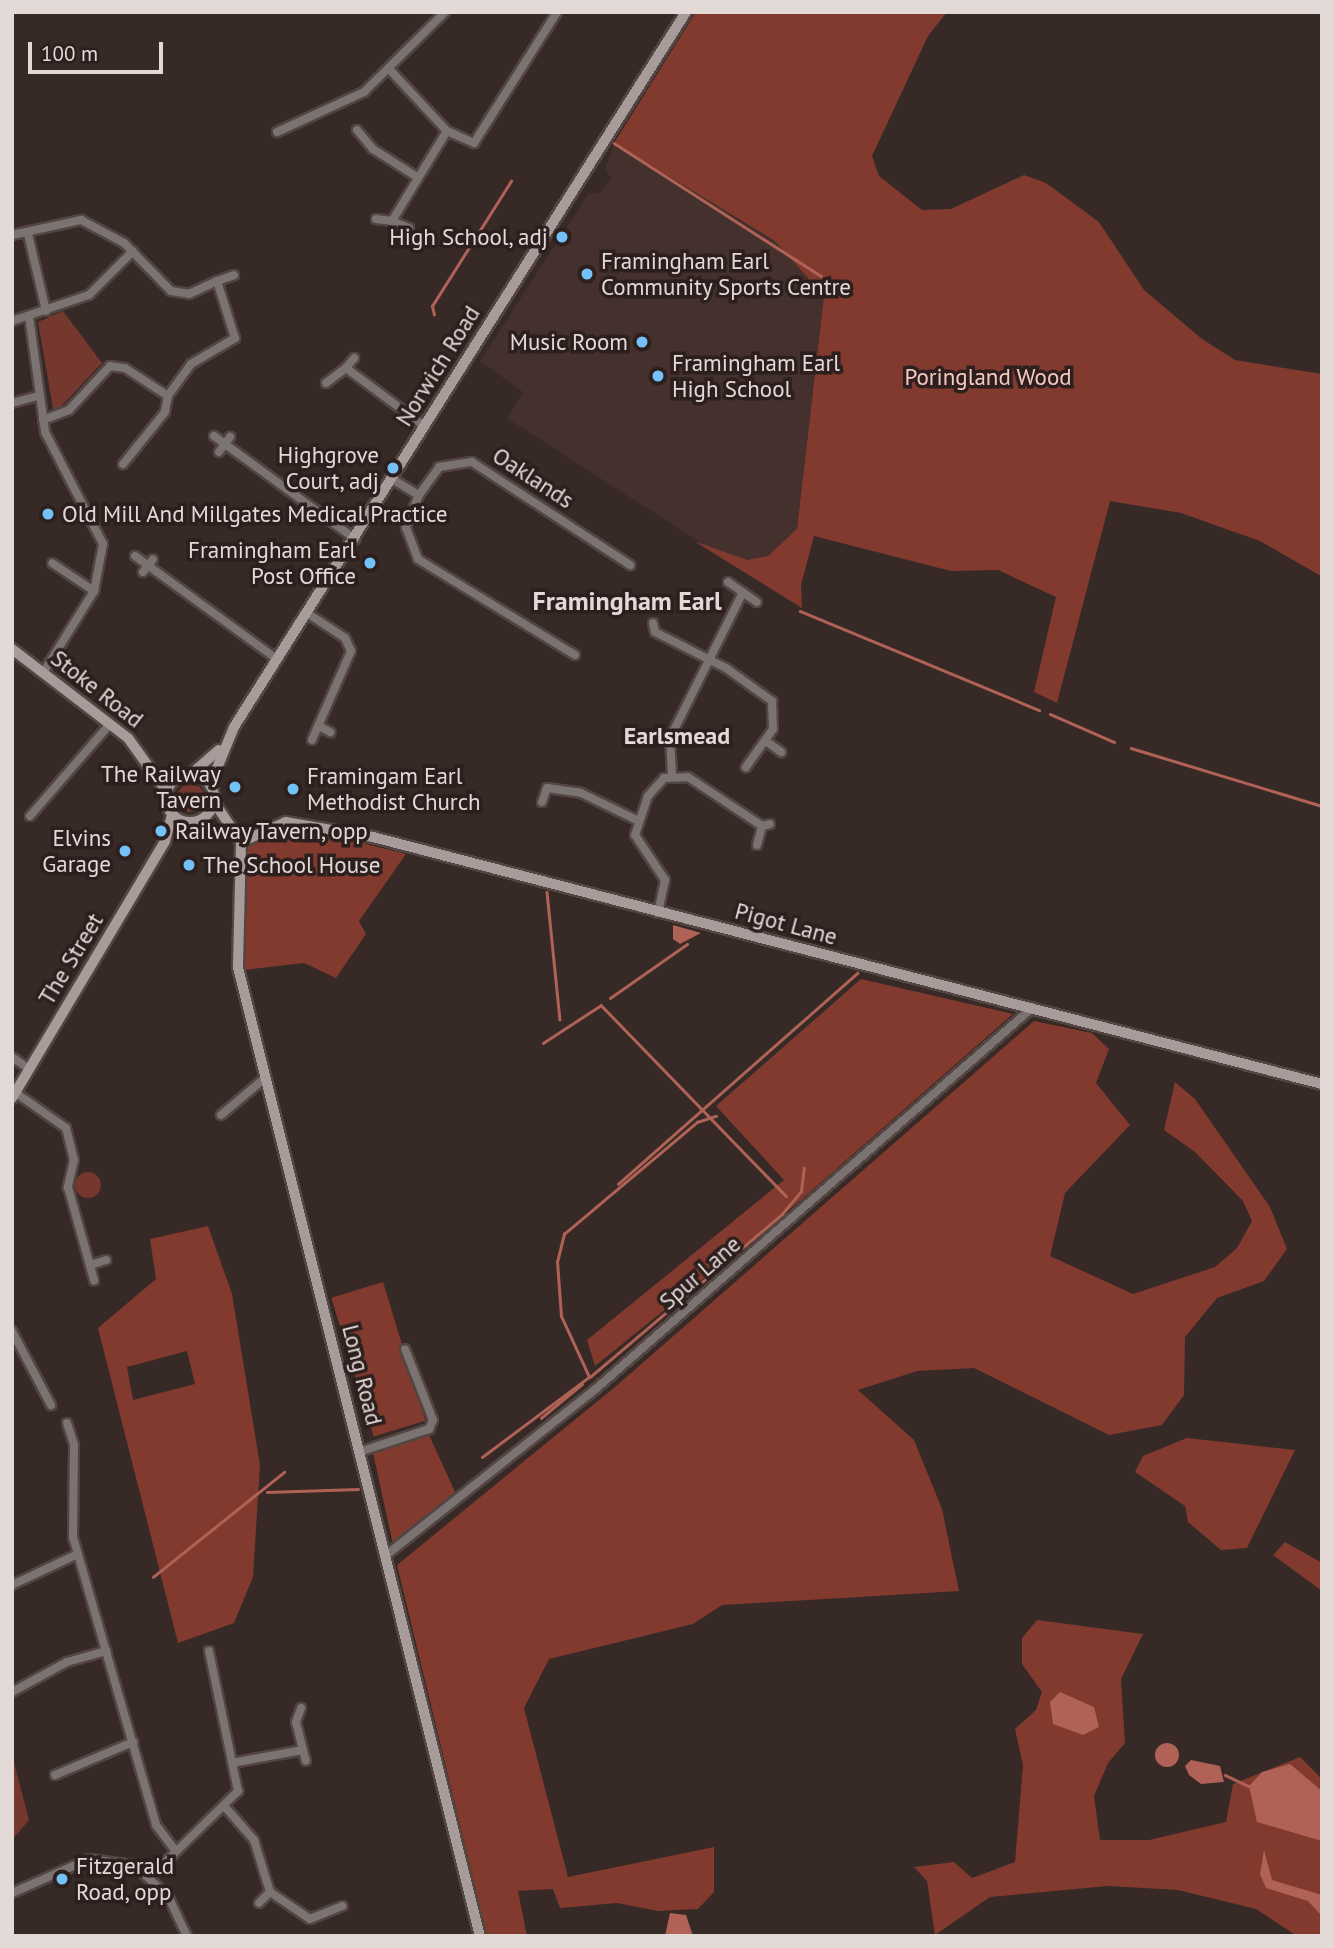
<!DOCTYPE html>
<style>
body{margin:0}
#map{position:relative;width:1334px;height:1948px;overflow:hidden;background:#362926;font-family:"PT Sans",sans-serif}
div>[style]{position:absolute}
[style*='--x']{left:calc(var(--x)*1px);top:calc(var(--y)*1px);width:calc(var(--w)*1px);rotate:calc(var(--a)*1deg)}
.built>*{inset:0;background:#44302c}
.green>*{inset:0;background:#74382f}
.round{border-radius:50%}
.forest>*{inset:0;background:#823a2f;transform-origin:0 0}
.water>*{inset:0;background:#af6255}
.stream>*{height:2.5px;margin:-1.25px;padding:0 1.25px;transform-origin:1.25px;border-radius:1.25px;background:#af6255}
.roads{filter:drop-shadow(2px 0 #524542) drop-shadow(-2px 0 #524542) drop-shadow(0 2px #524542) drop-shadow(0 -2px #524542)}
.street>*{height:8px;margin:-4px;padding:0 4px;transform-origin:4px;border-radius:4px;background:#7b7372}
.secondary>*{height:10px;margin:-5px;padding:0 5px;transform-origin:5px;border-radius:5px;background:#a79c9a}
.secondary>.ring{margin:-5px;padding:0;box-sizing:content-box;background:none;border:10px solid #a79c9a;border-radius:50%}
.dots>*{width:19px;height:19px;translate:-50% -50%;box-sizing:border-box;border:4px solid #2c1f1d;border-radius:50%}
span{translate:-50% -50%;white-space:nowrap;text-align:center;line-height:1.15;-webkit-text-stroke:7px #2c1f1d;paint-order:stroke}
.poi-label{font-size:23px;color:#e3dad8}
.right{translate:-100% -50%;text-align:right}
.left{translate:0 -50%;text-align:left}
.street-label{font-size:23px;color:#e3dad8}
.park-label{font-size:23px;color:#f7c9c1}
.neighbourhood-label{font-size:24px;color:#e3dad8;font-weight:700}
.quarter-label{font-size:26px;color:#e3dad8;font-weight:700}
.frame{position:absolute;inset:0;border:14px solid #e3dad8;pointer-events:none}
.scale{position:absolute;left:28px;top:42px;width:135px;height:32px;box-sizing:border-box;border:4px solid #e3dad8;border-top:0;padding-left:9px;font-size:21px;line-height:24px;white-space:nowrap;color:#e3dad8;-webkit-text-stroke:5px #2c1f1d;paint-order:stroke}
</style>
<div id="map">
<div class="built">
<div style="clip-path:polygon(614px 143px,775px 241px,824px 295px,797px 529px,802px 608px,507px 418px,523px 392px,480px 361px,588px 194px,601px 192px,611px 178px,605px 169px)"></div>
</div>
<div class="green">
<div style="clip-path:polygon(63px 311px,102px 363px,54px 414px,38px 322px)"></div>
<div class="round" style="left:177px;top:784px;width:28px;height:28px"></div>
<div class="round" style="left:75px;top:1172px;width:26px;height:26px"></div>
<div style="clip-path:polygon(12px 1755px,29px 1820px,12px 1840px)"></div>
</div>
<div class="forest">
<div style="clip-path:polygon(696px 12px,947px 12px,928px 36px,872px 156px,879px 176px,922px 210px,951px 209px,1024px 175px,1046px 183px,1099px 222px,1144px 290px,1202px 339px,1235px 360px,1322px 374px,1321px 576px,1260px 541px,1181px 513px,1110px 501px,1057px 703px,1034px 692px,1056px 597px,998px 570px,951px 571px,814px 536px,801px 585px,802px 608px,694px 541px,747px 560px,768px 556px,797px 529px,824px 296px,775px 241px,614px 143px)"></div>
<div style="clip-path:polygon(294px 826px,406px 854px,359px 921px,366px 934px,336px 978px,304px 963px,244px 970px,245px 847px)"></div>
<div style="clip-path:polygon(861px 979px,1013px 1014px,801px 1200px,595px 1366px,587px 1340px,784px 1180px,716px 1106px)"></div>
<div style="clip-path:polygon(1034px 1021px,1092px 1033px,1109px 1049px,1096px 1083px,1130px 1125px,1065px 1193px,1050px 1256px,1133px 1294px,1215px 1267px,1237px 1248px,1252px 1221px,1243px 1201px,1195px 1152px,1164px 1130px,1175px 1082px,1195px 1099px,1270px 1207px,1287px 1249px,1264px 1281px,1217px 1298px,1185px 1337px,1184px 1395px,1162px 1425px,1109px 1435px,974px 1368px,917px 1371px,858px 1390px,914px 1440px,942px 1509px,959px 1591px,722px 1605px,693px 1624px,549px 1659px,524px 1708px,568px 1877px,714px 1847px,714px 1892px,698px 1909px,658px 1911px,617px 1903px,560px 1908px,553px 1889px,518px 1891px,527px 1936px,487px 1936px,397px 1565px,615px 1387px)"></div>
<div style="clip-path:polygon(evenodd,208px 1226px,232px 1294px,260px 1465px,253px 1577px,234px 1623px,178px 1643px,98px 1328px,156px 1279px,150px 1239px,208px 1226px,187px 1351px,195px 1384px,133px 1400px,127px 1367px,187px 1351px)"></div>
<div style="left:383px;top:1282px;width:145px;height:54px;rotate:73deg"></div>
<div style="clip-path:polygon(429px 1435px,456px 1494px,393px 1544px,373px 1453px)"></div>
<div style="clip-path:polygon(1187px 1438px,1295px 1450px,1247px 1548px,1221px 1550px,1188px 1522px,1185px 1506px,1135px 1472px,1143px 1456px)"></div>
<div style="clip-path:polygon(1285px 1542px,1322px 1563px,1322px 1591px,1273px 1555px)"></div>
<div style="clip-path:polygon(1037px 1620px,1143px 1634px,1121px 1679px,1125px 1743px,1108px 1763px,1094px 1796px,1100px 1840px,1149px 1840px,1226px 1822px,1233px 1784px,1300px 1757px,1322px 1779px,1322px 1936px,1297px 1936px,1256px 1909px,1178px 1890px,1108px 1886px,990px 1897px,935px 1935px,927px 1881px,914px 1867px,954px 1862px,972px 1878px,1015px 1862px,1023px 1765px,1015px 1729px,1036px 1710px,1042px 1692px,1022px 1664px,1022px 1638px)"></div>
</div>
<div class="water">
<div style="clip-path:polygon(673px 925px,701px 933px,680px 944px,673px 939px)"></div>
<div style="clip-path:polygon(1060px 1692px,1094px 1707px,1099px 1727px,1083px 1735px,1053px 1724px,1050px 1702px)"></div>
<div class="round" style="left:1155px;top:1743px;width:24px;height:24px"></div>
<div style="clip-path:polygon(1191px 1760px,1220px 1766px,1224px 1782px,1201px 1784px,1189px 1775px,1185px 1766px)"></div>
<div style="clip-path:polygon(1290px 1764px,1322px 1791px,1322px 1841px,1257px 1822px,1249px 1786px,1262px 1772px)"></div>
<div style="clip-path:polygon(1264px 1850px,1272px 1880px,1322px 1895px,1322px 1916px,1308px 1901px,1266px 1888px,1260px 1874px)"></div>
<div style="clip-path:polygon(670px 1913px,686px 1915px,693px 1936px,665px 1936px)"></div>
</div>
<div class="stream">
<div style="--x:614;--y:143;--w:246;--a:32.7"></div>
<div style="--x:434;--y:315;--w:9;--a:-103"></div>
<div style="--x:432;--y:306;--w:148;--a:-57.7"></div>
<div style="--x:800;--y:611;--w:259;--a:22.5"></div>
<div style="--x:1050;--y:714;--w:70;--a:23.6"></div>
<div style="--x:1131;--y:748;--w:200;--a:16.9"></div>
<div style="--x:547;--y:892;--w:128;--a:84.2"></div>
<div style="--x:610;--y:998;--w:94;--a:-35"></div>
<div style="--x:543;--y:1043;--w:69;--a:-33.2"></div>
<div style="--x:601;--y:1005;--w:266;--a:45.9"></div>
<div style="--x:618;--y:1184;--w:319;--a:-41.4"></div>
<div style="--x:590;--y:1377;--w:252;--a:-40.3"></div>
<div style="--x:782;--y:1214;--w:30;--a:-50"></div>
<div style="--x:801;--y:1191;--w:23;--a:-83"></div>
<div style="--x:541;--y:1418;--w:53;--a:-39.7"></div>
<div style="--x:482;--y:1457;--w:134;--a:-36.8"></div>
<div style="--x:589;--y:1377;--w:67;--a:-114.7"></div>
<div style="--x:561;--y:1316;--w:54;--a:-94.2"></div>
<div style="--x:557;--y:1262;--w:29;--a:-76"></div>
<div style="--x:564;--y:1234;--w:174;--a:-40.1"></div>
<div style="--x:697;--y:1122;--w:20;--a:-18"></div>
<div style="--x:267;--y:1492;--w:91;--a:-1.9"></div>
<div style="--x:153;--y:1577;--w:168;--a:-38.7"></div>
<div style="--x:1225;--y:1775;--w:26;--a:25"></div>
</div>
<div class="roads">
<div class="street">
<div style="--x:391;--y:71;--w:82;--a:47"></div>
<div style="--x:447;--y:131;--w:30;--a:24"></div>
<div style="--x:474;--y:143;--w:155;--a:-57.6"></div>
<div style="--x:357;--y:130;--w:25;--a:50"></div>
<div style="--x:373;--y:149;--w:52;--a:32.5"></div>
<div style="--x:277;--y:132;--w:96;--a:-24.7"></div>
<div style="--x:364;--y:92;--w:114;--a:-44.6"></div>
<div style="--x:376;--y:219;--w:16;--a:7"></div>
<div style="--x:409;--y:228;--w:18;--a:-158"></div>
<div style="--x:392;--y:221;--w:105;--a:-58.6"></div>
<div style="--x:28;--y:234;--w:79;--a:76.8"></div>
<div style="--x:12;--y:235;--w:71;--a:-12.3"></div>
<div style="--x:81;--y:220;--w:49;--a:28.1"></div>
<div style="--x:124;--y:243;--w:67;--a:45.6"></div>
<div style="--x:171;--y:291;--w:18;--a:9"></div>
<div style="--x:189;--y:294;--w:31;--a:-25"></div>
<div style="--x:217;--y:281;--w:60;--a:72.5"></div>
<div style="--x:235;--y:338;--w:51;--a:149.4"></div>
<div style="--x:191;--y:364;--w:39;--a:126"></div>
<div style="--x:168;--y:396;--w:16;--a:101"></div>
<div style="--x:165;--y:412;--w:67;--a:128.9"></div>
<div style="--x:217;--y:281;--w:18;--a:-19"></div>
<div style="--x:29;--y:316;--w:117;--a:82.1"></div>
<div style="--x:45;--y:432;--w:126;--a:62.6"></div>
<div style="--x:103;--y:544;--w:48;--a:100.8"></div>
<div style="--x:12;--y:321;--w:81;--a:-18.7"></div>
<div style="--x:89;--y:295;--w:62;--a:-45"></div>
<div style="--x:346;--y:368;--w:13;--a:-51"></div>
<div style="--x:326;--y:383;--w:25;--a:-37"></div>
<div style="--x:346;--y:368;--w:97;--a:36.6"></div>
<div style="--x:12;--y:403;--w:28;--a:-15"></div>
<div style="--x:43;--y:420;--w:28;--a:-21"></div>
<div style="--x:69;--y:410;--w:60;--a:-47"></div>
<div style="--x:110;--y:366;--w:15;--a:8"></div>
<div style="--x:125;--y:368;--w:51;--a:33.1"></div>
<div style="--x:214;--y:436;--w:175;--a:36.1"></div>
<div style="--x:219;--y:452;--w:19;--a:-54"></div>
<div style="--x:392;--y:479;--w:31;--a:31"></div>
<div style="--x:135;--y:556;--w:175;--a:36"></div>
<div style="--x:143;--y:572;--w:16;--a:-52"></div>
<div style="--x:728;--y:582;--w:35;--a:35"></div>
<div style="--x:307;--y:613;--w:45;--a:33.3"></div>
<div style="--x:345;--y:638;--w:14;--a:65"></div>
<div style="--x:351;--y:651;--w:97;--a:113.7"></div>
<div style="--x:653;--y:623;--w:9;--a:77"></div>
<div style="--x:655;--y:632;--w:80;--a:26.9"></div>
<div style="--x:726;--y:668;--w:57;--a:35.7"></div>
<div style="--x:772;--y:701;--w:28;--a:88"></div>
<div style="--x:773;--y:729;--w:47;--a:125.4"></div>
<div style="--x:575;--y:655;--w:184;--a:-148.6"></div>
<div style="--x:418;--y:559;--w:34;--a:-111"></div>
<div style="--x:406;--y:527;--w:35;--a:-68"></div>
<div style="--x:419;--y:495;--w:34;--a:-54"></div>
<div style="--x:439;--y:467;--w:33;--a:-9"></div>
<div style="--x:472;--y:462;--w:189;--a:33.1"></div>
<div style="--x:43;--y:673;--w:97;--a:-58.1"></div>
<div style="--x:94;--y:591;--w:50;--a:-146.3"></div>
<div style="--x:319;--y:726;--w:13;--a:29"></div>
<div style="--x:766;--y:741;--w:19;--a:36"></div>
<div style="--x:672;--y:775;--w:37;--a:-93"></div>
<div style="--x:670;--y:738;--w:163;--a:-63.4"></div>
<div style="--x:542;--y:802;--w:15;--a:-70"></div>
<div style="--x:547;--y:788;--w:34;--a:8"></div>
<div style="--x:581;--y:793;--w:64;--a:25.8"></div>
<div style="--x:30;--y:816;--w:122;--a:-49"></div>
<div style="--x:757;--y:845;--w:20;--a:-75"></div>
<div style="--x:658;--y:913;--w:34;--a:-78"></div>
<div style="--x:665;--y:880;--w:54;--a:-123.7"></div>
<div style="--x:635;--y:835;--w:41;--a:-71.6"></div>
<div style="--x:648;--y:796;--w:24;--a:-48"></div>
<div style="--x:664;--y:778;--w:24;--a:-2"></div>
<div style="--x:688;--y:777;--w:89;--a:33.5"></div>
<div style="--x:762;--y:826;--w:8;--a:-14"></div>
<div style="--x:12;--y:1057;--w:21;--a:35"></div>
<div style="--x:16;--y:1093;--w:61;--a:35"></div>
<div style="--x:66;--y:1128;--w:33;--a:76"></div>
<div style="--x:74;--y:1160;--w:28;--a:103"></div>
<div style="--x:68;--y:1187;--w:97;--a:74.4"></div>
<div style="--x:221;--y:1115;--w:57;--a:-40.1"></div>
<div style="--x:90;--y:1265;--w:17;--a:-17"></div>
<div style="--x:12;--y:1331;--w:84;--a:62.2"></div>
<div style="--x:67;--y:1423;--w:23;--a:72"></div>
<div style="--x:74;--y:1445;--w:92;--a:90.6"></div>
<div style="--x:73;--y:1537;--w:300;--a:73.9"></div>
<div style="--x:156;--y:1825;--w:30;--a:53"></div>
<div style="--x:359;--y:1452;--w:74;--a:-18.2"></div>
<div style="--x:429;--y:1429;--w:10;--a:-66"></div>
<div style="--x:433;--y:1420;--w:76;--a:-111.5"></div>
<div style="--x:385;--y:1556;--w:263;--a:-38.4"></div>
<div style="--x:591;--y:1393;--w:585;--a:-41.12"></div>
<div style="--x:12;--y:1585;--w:73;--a:-25.2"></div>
<div style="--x:12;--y:1692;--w:63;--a:-28.6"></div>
<div style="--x:67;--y:1662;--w:41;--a:-15.8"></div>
<div style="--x:303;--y:1750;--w:11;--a:75"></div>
<div style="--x:237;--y:1762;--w:67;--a:-10.3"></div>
<div style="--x:303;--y:1750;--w:29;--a:-104"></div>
<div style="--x:296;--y:1722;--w:15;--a:-70"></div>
<div style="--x:55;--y:1775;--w:85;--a:-22.9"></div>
<div style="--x:226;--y:1808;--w:43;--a:48.8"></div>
<div style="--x:254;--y:1840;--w:54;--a:72.9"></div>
<div style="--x:270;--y:1892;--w:48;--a:34"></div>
<div style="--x:310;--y:1919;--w:35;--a:-22"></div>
<div style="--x:151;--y:1876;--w:122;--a:-44.3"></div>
<div style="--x:238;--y:1791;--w:143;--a:-101.7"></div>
<div style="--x:12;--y:1893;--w:84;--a:-23.8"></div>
<div style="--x:89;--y:1859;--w:45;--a:7.6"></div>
<div style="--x:134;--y:1865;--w:46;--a:42.4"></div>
<div style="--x:168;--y:1896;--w:44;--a:64.6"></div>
<div style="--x:259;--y:1903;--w:16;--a:-45"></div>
</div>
<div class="secondary">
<div style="--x:12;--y:649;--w:146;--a:37.5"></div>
<div style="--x:128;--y:738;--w:67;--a:54.2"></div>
<div class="ring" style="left:166px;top:774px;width:38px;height:38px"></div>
<div style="--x:190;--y:775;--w:38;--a:-41"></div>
<div style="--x:210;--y:785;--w:63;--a:-67.5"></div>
<div style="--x:234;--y:727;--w:846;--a:-57.7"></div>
<div style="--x:214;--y:802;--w:48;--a:56"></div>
<div style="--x:241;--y:842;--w:125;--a:91.4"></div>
<div style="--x:238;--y:967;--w:999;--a:75.98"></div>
<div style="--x:241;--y:842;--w:49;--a:-24"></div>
<div style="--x:286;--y:822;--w:88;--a:9.8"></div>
<div style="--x:373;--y:837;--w:981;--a:14.59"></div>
<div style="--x:12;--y:1098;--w:299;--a:-59.2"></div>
<div style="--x:165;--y:841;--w:28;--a:-75"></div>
</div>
</div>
<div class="dots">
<div style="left:562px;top:237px;background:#73c1f6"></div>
<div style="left:587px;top:274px;background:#73c1f6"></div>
<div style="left:642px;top:342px;background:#73c1f6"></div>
<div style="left:658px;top:376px;background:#73c1f6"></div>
<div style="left:393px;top:468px;background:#73c1f6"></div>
<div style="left:48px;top:514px;background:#73c1f6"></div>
<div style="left:370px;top:563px;background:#73c1f6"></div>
<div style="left:235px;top:787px;background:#73c1f6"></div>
<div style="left:293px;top:789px;background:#73c1f6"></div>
<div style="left:161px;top:831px;background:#73c1f6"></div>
<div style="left:125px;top:851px;background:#73c1f6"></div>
<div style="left:189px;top:865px;background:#73c1f6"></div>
<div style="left:62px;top:1879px;background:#73c1f6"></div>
</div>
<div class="poi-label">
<span class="right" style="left:548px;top:237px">High School, adj</span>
<span class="left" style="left:601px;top:274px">Framingham Earl<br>Community Sports Centre</span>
<span class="right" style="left:628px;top:342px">Music Room</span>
<span class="left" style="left:672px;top:376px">Framingham Earl<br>High School</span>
<span class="right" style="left:379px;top:468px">Highgrove<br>Court, adj</span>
<span class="left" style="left:62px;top:514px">Old Mill And Millgates Medical Practice</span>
<span class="right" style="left:356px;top:563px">Framingham Earl<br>Post Office</span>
<span class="right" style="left:221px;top:787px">The Railway<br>Tavern</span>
<span class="left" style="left:307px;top:789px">Framingam Earl<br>Methodist Church</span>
<span class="left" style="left:175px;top:831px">Railway Tavern, opp</span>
<span class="right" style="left:111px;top:851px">Elvins<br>Garage</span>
<span class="left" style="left:203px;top:865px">The School House</span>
<span class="left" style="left:76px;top:1879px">Fitzgerald<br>Road, opp</span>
</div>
<div class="street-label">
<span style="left:438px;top:366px;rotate:-58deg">Norwich Road</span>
<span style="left:533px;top:478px;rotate:33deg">Oaklands</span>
<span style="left:97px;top:689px;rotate:38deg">Stoke Road</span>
<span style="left:786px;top:924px;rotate:15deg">Pigot Lane</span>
<span style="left:71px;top:959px;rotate:-59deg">The Street</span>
<span style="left:700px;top:1273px;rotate:-41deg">Spur Lane</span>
<span style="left:362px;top:1375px;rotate:76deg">Long Road</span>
</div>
<div class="park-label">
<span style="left:988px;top:377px">Poringland Wood</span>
</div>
<div class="neighbourhood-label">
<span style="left:677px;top:736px">Earlsmead</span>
</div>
<div class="quarter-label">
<span style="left:627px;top:601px">Framingham Earl</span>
</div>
<div class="frame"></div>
<div class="scale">100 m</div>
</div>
